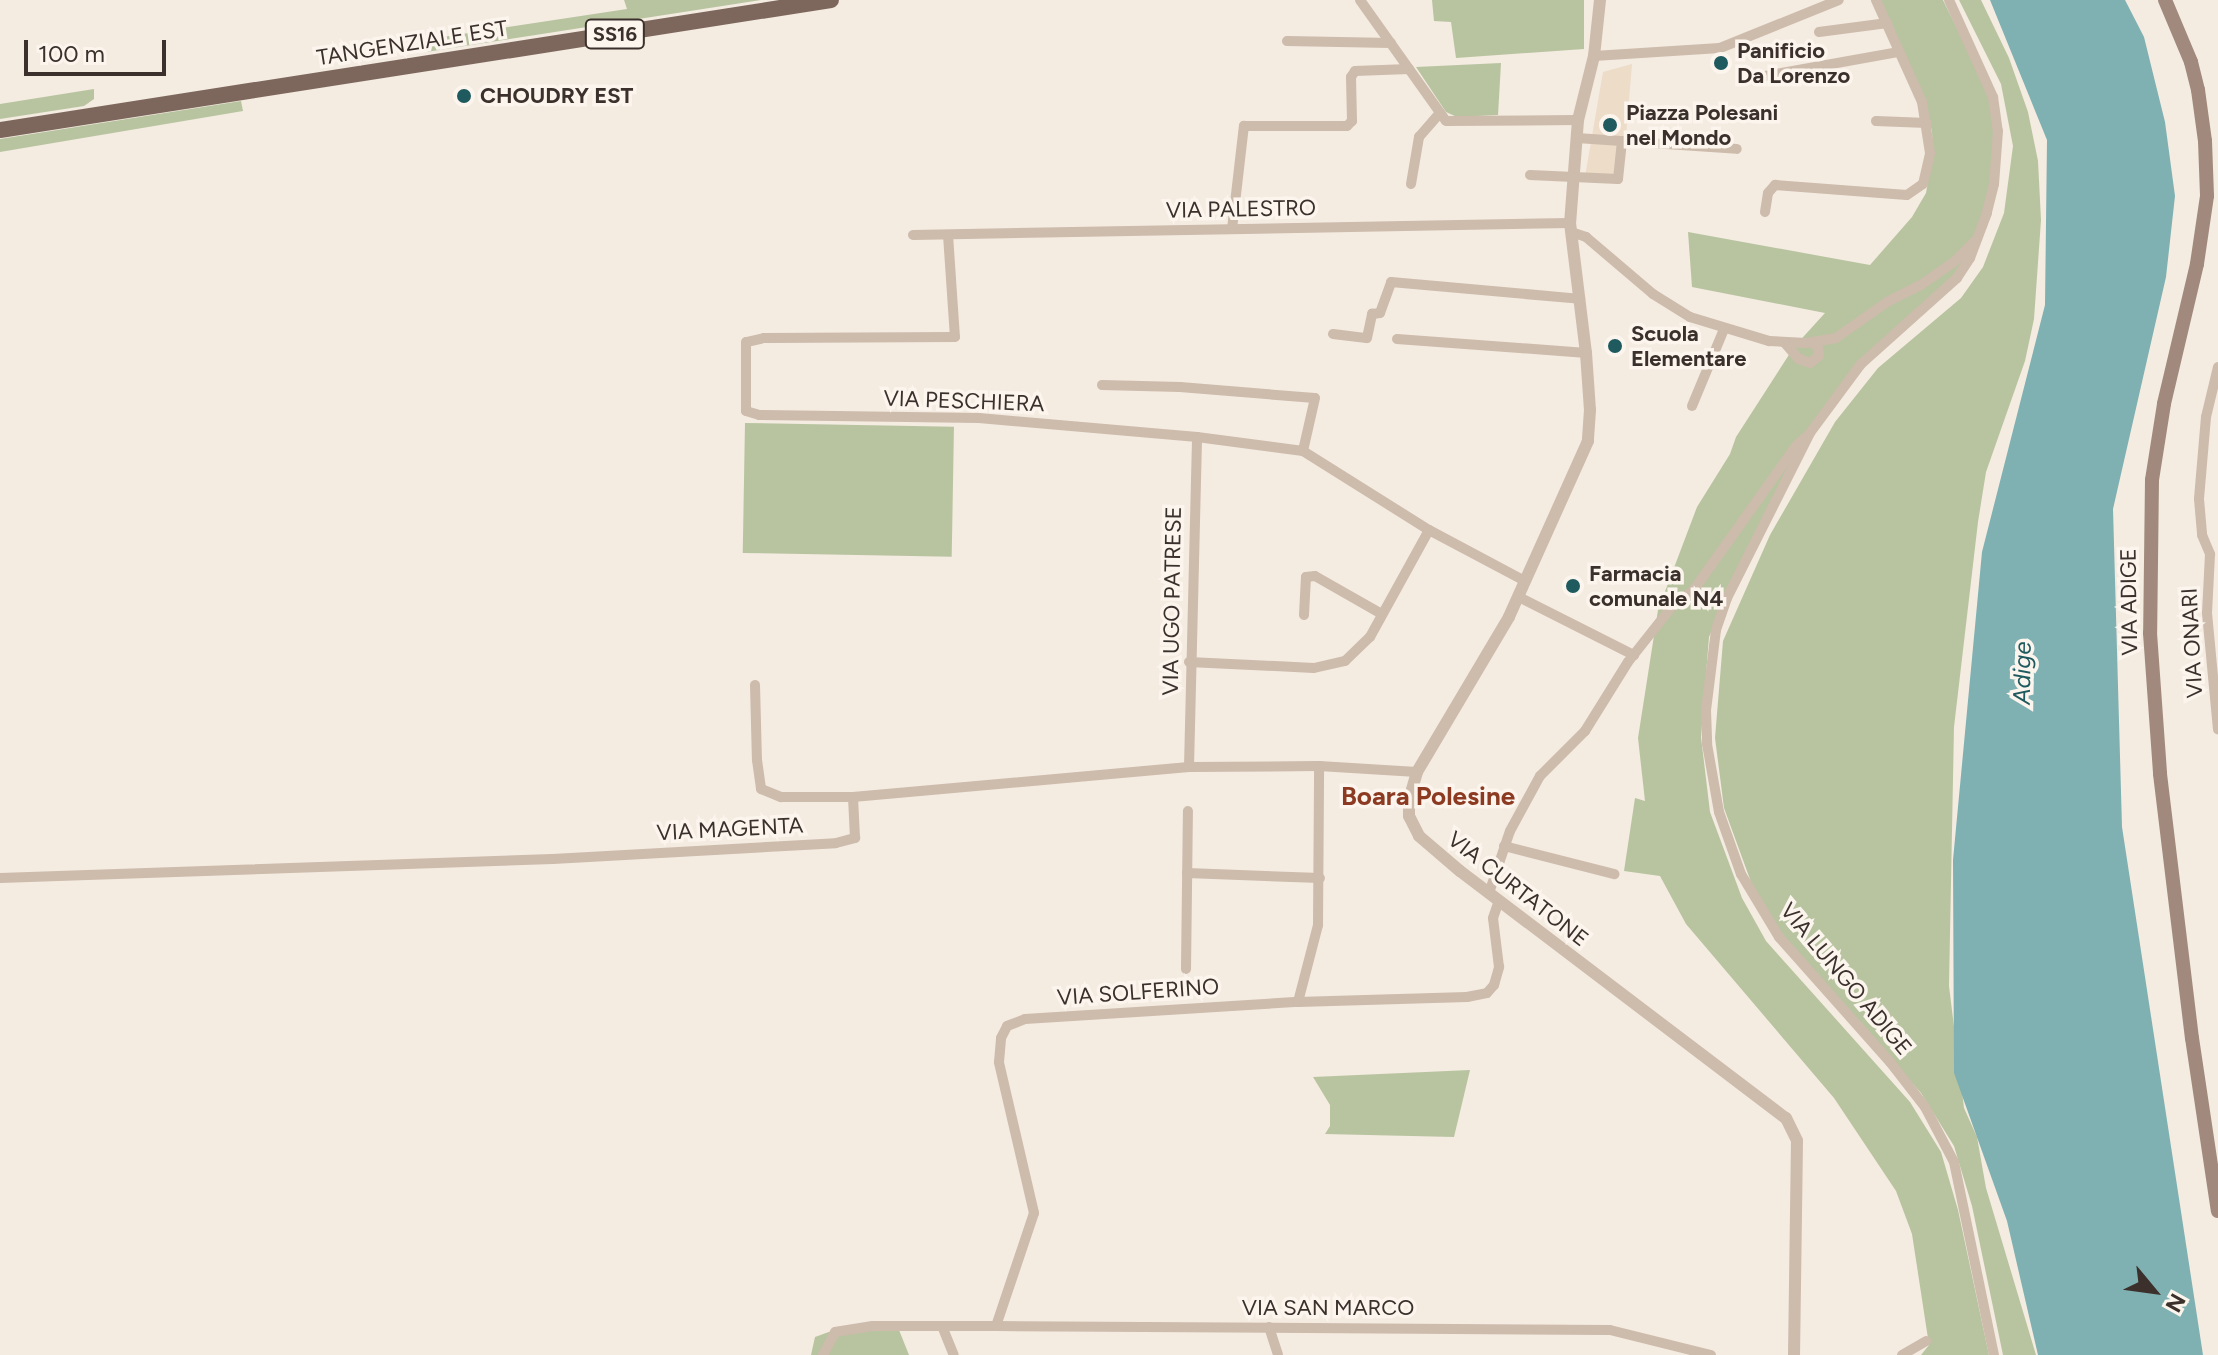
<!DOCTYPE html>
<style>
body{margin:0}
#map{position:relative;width:2218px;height:1355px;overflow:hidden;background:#f4ebe1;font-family:Figtree,sans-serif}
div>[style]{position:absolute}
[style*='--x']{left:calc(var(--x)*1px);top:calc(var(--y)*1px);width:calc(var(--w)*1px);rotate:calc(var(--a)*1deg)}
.green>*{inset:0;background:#b8c4a0;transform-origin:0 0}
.plaza>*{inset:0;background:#ecdcc8}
.water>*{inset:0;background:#7fb0b2}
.minor>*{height:10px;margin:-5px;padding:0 5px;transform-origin:5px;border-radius:5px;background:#cdbbac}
.tertiary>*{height:12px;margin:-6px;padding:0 6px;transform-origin:6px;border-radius:6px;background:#cdbbac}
.secondary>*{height:14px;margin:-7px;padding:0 7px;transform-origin:7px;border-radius:7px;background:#a18a7d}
.primary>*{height:16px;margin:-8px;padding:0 8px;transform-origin:8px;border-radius:8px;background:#7d675c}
.dots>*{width:22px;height:22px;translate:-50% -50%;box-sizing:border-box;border:4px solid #fbf5ee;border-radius:50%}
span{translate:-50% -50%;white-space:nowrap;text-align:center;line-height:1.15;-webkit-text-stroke:7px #fbf5ee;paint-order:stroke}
.shield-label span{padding:2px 6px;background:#fbf5ee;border:2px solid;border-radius:6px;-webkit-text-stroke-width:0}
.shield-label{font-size:20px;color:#3b302b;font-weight:700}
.street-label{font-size:22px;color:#3b302b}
.poi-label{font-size:22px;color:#3b302b;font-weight:700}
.left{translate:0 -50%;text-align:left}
.water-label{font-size:24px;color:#1f5a5e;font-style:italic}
.quarter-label{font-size:26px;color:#8c3b22;font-weight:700}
.north{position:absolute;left:2114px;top:1251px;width:80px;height:80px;-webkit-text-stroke:6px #fbf5ee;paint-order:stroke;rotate:119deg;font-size:22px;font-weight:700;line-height:32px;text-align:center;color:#3b302b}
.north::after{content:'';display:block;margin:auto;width:28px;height:36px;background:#3b302b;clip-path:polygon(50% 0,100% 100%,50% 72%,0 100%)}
.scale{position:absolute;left:24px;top:40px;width:142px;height:36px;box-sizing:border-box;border:4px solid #3b302b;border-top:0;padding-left:10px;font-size:24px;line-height:28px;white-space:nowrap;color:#3b302b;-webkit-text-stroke:6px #fbf5ee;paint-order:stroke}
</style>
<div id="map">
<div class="green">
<div style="clip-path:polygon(624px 0,761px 0,426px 52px,429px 39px,627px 9px)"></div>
<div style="clip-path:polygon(1432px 0,1584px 0,1584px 49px,1456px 58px,1451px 22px,1434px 21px)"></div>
<div style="clip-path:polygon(1880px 0,1943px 0,1987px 89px,1999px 145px,1971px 260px,1868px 358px,1823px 414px,1757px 529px,1709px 637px,1701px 737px,1710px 812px,1742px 898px,1766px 941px,1910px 1102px,1941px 1152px,1958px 1210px,1989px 1355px,1921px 1355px,1929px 1345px,1912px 1234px,1896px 1191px,1834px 1098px,1686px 924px,1660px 876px,1624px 871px,1635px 798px,1645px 801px,1638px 738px,1658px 610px,1697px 507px,1730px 454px,1736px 437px,1794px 347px,1825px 313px,1692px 287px,1688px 232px,1870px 265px,1912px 217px,1926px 193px,1933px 153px,1932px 132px,1928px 114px)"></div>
<div style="clip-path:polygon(1959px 0,1981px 0,2009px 58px,2028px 112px,2038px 161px,2041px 220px,2034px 319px,2025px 361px,1986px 472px,1978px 522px,1954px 727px,1949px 986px,1964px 1108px,1977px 1137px,1986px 1188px,2036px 1355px,2003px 1355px,1972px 1206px,1954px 1146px,1921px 1093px,1778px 933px,1755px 893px,1724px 808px,1715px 738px,1723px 641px,1770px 535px,1835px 422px,1878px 368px,1961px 298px,1983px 267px,2004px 213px,2013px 146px,2001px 84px)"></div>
<div style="clip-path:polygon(1501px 63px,1498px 115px,1457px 117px,1446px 112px,1416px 67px)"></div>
<div style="clip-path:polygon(94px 89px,94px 99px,84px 106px,0 119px,0 104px)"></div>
<div style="clip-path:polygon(241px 101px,243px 111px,0 152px,0 139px)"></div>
<div style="left:745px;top:423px;width:209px;height:130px;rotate:1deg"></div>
<div style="clip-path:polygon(1470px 1070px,1454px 1137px,1325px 1134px,1330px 1126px,1330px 1105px,1313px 1077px)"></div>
<div style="clip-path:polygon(837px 1329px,899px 1330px,909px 1355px,811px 1355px,815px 1337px)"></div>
</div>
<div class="plaza">
<div style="clip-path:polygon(1632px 64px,1622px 182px,1585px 177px,1603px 72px)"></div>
</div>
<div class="water">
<div style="clip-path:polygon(1990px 0,2125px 0,2144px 37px,2165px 122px,2175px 196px,2166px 277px,2113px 509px,2122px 827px,2203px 1355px,2038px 1355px,2007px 1221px,1954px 1073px,1953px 860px,1982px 552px,2045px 305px,2047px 140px)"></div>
</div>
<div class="minor">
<div style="--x:1360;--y:0;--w:148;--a:54.6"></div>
<div style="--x:1446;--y:121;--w:132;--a:-0.4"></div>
<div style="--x:1949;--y:0;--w:107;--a:65.6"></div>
<div style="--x:1993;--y:97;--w:34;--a:82"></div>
<div style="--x:1998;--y:131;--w:53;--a:94.3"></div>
<div style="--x:1994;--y:184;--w:30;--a:104"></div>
<div style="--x:1987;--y:213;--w:48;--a:110.7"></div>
<div style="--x:1970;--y:258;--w:24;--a:123"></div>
<div style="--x:1957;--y:278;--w:129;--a:138.1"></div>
<div style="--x:1861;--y:364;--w:86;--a:126.5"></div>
<div style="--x:1810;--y:433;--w:185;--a:116.7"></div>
<div style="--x:1727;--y:598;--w:34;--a:109"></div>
<div style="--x:1716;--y:630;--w:81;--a:97.1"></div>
<div style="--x:1706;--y:710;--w:34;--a:88"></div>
<div style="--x:1707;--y:744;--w:69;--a:80"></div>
<div style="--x:1719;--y:812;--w:66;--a:70.5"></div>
<div style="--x:1741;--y:874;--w:74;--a:58.9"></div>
<div style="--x:1779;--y:937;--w:167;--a:48.4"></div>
<div style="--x:1890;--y:1062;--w:57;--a:52.1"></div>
<div style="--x:1925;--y:1107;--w:62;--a:62.2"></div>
<div style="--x:1954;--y:1162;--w:197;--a:78.3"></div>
<div style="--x:1819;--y:32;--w:69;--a:-7.5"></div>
<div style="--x:1287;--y:41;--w:104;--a:1.1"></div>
<div style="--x:1594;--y:56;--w:126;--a:-3.6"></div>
<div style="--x:1720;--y:48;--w:128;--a:-22"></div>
<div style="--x:1748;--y:79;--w:152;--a:-10.2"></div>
<div style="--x:1876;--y:121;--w:51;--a:2.2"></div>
<div style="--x:1577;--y:138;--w:160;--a:3.9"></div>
<div style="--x:1530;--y:175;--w:88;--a:2.6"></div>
<div style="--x:1618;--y:179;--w:38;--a:-84"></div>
<div style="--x:1411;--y:184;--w:48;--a:-80.3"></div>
<div style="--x:1419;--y:137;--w:32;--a:-49"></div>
<div style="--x:1765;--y:212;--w:19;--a:-81"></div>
<div style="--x:1768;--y:193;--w:11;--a:-49"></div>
<div style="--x:1775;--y:185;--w:132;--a:4.3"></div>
<div style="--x:1907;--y:195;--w:19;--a:-35"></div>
<div style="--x:1923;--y:184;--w:32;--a:-77"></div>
<div style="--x:1930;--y:153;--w:52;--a:-98.9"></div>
<div style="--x:1922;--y:102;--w:112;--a:-114.3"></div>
<div style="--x:1232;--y:229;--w:104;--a:-83.4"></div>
<div style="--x:1244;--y:126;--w:103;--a:0"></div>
<div style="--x:1347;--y:126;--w:7;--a:-45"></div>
<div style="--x:1352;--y:121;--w:44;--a:-91.3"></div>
<div style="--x:1351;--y:77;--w:7;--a:-56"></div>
<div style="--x:1355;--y:71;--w:54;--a:-2.1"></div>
<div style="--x:1571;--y:232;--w:16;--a:18"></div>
<div style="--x:1586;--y:237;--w:88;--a:40.4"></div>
<div style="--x:1653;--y:294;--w:44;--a:31.9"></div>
<div style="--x:1690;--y:317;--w:83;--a:16.9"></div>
<div style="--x:1769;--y:341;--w:37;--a:3"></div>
<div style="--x:1806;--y:343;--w:30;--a:-9"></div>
<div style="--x:1836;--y:338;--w:62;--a:-35.2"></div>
<div style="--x:1887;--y:302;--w:38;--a:-27"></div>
<div style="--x:1921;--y:285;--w:39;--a:-35"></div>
<div style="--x:1953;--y:263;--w:31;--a:-45"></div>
<div style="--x:913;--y:235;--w:657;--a:-1.05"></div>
<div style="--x:948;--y:235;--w:102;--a:86.1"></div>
<div style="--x:955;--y:337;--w:191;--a:179.7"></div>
<div style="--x:764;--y:338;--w:18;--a:167"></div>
<div style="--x:746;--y:342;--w:69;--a:90"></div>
<div style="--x:746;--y:411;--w:14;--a:17"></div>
<div style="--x:759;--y:415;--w:220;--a:0.8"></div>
<div style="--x:979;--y:418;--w:219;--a:5"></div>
<div style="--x:1197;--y:437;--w:107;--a:7.5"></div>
<div style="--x:1303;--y:451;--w:149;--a:32.1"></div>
<div style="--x:1429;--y:530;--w:109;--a:28"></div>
<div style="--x:1333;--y:334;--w:34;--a:7"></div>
<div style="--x:1367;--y:338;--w:25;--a:-78"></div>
<div style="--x:1372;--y:314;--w:8;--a:-7"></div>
<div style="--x:1380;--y:313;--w:33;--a:-70"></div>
<div style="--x:1391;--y:282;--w:190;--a:5.1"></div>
<div style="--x:1397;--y:339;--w:190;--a:4.2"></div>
<div style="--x:1784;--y:342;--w:23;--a:49"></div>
<div style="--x:1799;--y:359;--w:12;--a:20"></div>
<div style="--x:1810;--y:363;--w:11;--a:-38"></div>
<div style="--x:1819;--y:356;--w:8;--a:-97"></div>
<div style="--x:1818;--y:348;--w:8;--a:-135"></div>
<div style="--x:2218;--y:367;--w:51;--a:103.5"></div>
<div style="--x:2206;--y:417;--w:82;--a:94.9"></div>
<div style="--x:2199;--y:499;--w:36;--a:85"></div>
<div style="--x:2202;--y:535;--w:21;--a:67"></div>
<div style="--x:2210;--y:554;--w:59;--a:92.9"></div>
<div style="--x:2207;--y:613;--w:117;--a:84.6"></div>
<div style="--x:1102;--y:385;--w:78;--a:1.5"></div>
<div style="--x:1180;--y:387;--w:135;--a:4.7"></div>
<div style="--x:1315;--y:398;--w:54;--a:102.8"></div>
<div style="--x:1692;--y:406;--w:83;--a:-67.4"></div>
<div style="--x:1519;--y:597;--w:129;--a:26.8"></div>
<div style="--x:1304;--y:615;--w:38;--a:-87"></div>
<div style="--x:1306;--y:577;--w:9;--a:-6"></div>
<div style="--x:1315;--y:576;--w:77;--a:29.6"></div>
<div style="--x:1189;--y:662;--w:125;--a:2.7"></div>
<div style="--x:1314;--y:668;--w:32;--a:-13"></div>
<div style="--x:1345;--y:661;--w:35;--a:-44"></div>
<div style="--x:1370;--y:637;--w:122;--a:-61.1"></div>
<div style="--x:755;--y:685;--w:75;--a:88.5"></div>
<div style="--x:757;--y:760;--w:29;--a:82"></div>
<div style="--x:761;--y:789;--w:22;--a:22"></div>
<div style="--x:781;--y:797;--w:72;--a:0"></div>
<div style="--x:1189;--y:767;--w:330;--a:-88.6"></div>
<div style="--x:1504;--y:846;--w:114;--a:14.3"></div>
<div style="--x:1187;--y:873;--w:133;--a:2.2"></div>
<div style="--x:0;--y:878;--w:553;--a:-1.97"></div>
<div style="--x:553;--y:859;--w:283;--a:-3.2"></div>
<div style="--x:836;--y:843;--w:20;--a:-15"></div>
<div style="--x:855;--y:838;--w:41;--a:-92.8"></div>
<div style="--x:853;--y:797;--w:337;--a:-5.1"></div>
<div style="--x:1189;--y:767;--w:130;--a:-0.4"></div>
<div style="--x:1319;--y:766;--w:98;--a:3.5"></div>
<div style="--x:1489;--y:893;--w:65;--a:-71.3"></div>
<div style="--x:1510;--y:831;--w:63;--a:-61.4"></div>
<div style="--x:1540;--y:776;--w:64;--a:-45"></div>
<div style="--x:1585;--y:731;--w:81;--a:-58.1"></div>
<div style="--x:1628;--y:662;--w:74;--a:-51.6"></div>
<div style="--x:1674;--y:604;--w:23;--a:-34"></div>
<div style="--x:1693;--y:591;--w:178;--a:-54.6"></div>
<div style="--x:1796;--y:446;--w:13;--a:-42"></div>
<div style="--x:1186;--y:969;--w:158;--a:-89.3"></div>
<div style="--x:1298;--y:1002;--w:80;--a:-75.4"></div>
<div style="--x:1318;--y:925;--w:159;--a:-89.6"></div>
<div style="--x:942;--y:1326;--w:31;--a:68"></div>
<div style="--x:996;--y:1326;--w:119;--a:-71.4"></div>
<div style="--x:1034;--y:1213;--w:155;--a:-103.1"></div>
<div style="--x:999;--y:1062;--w:24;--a:-85"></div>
<div style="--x:1001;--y:1038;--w:13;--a:-63"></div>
<div style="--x:1007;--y:1026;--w:19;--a:-21"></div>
<div style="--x:1025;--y:1019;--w:274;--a:-3.6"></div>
<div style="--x:1298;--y:1002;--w:169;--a:-1.7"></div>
<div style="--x:1467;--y:997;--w:20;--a:-11"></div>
<div style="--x:1487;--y:993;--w:11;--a:-49"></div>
<div style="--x:1494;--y:985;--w:19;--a:-74"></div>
<div style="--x:1499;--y:967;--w:49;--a:-97"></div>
<div style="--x:1493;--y:918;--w:18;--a:-71"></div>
<div style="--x:1269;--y:1327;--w:29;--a:72"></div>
<div style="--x:823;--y:1355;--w:26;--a:-62"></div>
<div style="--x:835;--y:1332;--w:38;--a:-9"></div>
<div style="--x:873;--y:1326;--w:123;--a:0"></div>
<div style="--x:996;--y:1326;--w:614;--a:0.37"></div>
<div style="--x:1610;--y:1330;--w:104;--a:13.9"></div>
<div style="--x:1902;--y:1355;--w:28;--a:-30"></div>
</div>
<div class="tertiary">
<div style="--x:1600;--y:0;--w:56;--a:96.1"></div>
<div style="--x:1594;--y:56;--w:66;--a:104"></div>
<div style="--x:1578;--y:120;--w:103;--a:94.4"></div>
<div style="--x:1570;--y:223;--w:131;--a:83"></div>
<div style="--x:1586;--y:353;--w:57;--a:86"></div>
<div style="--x:1590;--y:410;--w:31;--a:94"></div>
<div style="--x:1588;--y:441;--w:193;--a:114.2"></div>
<div style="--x:1509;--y:617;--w:180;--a:120.7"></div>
<div style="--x:1417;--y:772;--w:29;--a:106"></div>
<div style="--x:1409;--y:800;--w:16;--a:90"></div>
<div style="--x:1409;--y:816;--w:22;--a:63"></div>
<div style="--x:1419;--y:836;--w:54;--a:40.5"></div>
<div style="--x:1460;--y:871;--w:409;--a:37.2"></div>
<div style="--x:1786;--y:1118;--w:25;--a:64"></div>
<div style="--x:1797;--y:1141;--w:214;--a:90.8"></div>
</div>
<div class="secondary">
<div style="--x:2165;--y:0;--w:67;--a:67.2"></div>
<div style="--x:2191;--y:62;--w:29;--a:76"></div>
<div style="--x:2198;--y:90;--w:51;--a:82.2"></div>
<div style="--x:2205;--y:141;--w:55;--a:87.9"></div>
<div style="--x:2207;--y:196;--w:69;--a:98.4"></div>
<div style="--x:2197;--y:264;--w:144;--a:103.3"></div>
<div style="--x:2164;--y:404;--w:77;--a:99"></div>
<div style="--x:2152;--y:480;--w:153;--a:90.7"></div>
<div style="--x:2150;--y:633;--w:141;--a:85.9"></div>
<div style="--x:2160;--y:774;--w:266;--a:83.1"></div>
<div style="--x:2192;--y:1038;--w:175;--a:81.5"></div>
</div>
<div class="primary">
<div style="--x:0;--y:130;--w:841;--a:-8.89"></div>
</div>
<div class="dots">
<div style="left:1721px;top:63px;background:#1f5a5e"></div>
<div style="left:464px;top:96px;background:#1f5a5e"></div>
<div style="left:1610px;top:125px;background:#1f5a5e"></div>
<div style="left:1615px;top:346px;background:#1f5a5e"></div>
<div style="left:1573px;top:586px;background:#1f5a5e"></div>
</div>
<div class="shield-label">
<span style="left:615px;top:34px">SS16</span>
</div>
<div class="street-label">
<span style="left:412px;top:43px;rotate:-9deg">TANGENZIALE EST</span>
<span style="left:1241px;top:209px;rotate:-1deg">VIA PALESTRO</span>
<span style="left:964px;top:401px;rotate:2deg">VIA PESCHIERA</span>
<span style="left:1172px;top:601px;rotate:-89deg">VIA UGO PATRESE</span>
<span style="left:2129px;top:602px;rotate:-91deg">VIA ADIGE</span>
<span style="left:2192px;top:643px;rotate:-93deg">VIA ONARI</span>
<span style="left:730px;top:829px;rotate:-3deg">VIA MAGENTA</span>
<span style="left:1518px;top:889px;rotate:38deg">VIA CURTATONE</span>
<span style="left:1846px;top:979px;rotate:50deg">VIA LUNGO ADIGE</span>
<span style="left:1138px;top:992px;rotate:-4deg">VIA SOLFERINO</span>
<span style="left:1328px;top:1308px">VIA SAN MARCO</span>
</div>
<div class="poi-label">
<span class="left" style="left:1737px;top:63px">Panificio<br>Da Lorenzo</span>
<span class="left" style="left:480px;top:96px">CHOUDRY EST</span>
<span class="left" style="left:1626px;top:125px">Piazza Polesani<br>nel Mondo</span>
<span class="left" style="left:1631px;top:346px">Scuola<br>Elementare</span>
<span class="left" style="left:1589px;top:586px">Farmacia<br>comunale N4</span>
</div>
<div class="water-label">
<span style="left:2022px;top:673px;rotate:-89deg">Adige</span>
</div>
<div class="quarter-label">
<span style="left:1428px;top:797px">Boara Polesine</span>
</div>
<div class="north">N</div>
<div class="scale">100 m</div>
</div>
